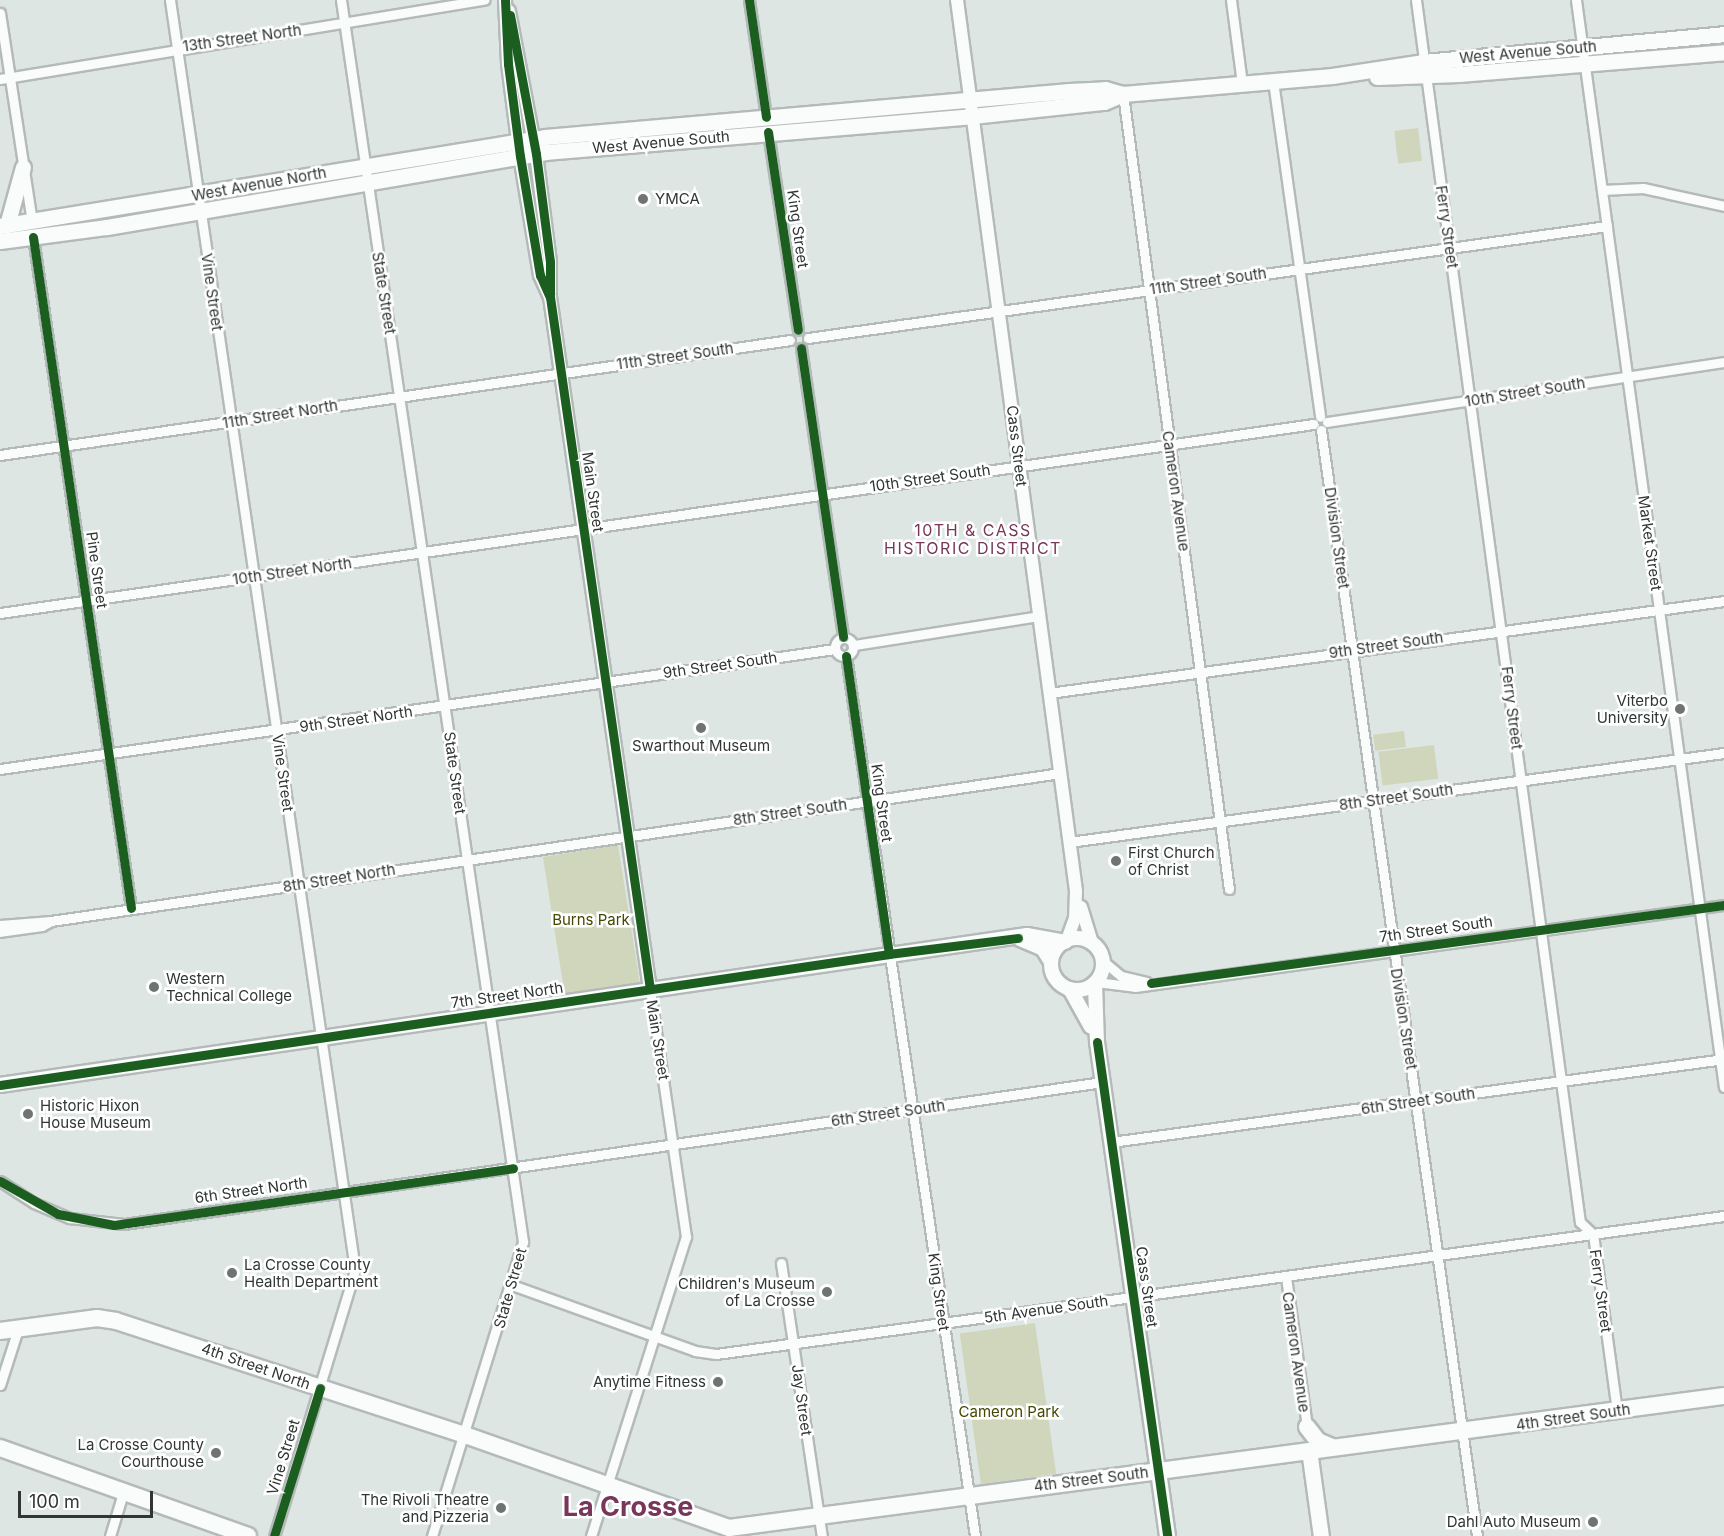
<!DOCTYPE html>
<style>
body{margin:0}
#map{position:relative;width:1724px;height:1536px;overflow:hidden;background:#dee6e4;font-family:Inter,sans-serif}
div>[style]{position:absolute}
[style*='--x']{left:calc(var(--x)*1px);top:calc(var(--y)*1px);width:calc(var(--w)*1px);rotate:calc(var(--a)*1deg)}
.green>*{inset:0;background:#cfd6bb;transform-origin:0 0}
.roads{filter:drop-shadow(2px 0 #b4bab9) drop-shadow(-2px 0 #b4bab9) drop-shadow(0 2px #b4bab9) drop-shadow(0 -2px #b4bab9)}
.minor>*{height:9px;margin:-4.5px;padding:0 4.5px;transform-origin:4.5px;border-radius:4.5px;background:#fafbfb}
.minor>.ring{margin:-4.5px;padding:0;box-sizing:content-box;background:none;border:9px solid #fafbfb;border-radius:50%}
.tertiary>*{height:12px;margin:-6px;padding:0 6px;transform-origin:6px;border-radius:6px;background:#fafbfb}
.secondary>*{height:14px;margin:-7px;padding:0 7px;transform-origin:7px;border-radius:7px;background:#fafbfb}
.secondary>.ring{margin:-7px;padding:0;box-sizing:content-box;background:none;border:14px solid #fafbfb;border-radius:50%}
.primary>*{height:15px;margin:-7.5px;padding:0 7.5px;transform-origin:7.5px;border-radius:7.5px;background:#fafbfb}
.trunk>*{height:16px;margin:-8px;padding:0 8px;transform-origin:8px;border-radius:8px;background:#fafbfb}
.cycleway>*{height:9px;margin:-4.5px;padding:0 4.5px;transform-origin:4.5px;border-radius:4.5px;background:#1b5e20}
.dots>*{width:16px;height:16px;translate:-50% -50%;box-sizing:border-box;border:3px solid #fff;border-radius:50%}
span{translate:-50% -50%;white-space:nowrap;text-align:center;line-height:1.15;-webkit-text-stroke:5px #fff;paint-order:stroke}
.street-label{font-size:15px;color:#303635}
.poi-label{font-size:15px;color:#303635}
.left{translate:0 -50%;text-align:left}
.right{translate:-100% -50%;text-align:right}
.park-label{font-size:15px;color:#444800}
.neighbourhood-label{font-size:16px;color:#78375a;letter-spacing:1.5px}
.town-label{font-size:27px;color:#78375a;font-weight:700}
.scale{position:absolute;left:18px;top:1491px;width:135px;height:27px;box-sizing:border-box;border:3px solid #303635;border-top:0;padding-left:8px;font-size:18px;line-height:21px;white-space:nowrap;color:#303635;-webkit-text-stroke:4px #fff;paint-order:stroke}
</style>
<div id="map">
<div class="green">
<div style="left:1418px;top:128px;width:33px;height:24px;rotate:83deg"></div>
<div style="left:1404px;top:731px;width:16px;height:31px;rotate:83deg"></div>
<div style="left:1434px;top:745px;width:34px;height:56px;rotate:83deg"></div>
<div style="left:618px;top:845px;width:139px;height:76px;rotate:81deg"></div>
<div style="left:1035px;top:1323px;width:152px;height:76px;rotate:82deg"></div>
</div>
<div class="roads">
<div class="minor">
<div style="--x:170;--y:0;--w:1283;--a:81.71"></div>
<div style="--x:355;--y:1270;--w:278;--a:106.9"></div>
<div style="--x:341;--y:0;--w:1255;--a:81.66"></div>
<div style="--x:523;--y:1242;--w:308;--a:107.2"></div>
<div style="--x:749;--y:0;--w:118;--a:81.7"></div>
<div style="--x:1231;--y:0;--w:84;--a:82.5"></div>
<div style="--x:1416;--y:0;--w:1233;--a:82.36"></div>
<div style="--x:1580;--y:1222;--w:18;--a:43"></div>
<div style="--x:1593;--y:1234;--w:179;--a:82.3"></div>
<div style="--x:1576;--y:0;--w:1097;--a:82.25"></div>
<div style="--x:0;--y:13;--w:212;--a:81.3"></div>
<div style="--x:0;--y:79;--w:491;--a:-9.3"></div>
<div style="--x:1273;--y:81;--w:339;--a:82"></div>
<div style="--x:1123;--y:94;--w:802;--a:82.41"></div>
<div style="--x:768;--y:132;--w:200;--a:81.4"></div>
<div style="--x:1602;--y:190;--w:41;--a:-2.8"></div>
<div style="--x:1643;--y:188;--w:83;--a:12.5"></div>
<div style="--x:33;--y:237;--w:678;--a:81.69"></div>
<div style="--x:808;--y:338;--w:807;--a:-7.98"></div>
<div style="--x:801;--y:348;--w:292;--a:81.7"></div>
<div style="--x:1327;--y:422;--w:402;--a:-8.6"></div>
<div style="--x:1321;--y:430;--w:1117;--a:81.97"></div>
<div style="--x:0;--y:455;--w:798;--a:-8.28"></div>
<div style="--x:0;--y:613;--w:1327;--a:-8.19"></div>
<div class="ring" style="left:835px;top:638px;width:9px;height:9px"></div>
<div style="--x:854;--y:645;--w:187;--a:-8.9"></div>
<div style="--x:846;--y:656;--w:889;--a:81.66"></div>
<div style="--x:1049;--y:693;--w:681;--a:-7.76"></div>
<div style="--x:0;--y:769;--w:844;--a:-8.18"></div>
<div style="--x:1069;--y:842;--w:661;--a:-7.74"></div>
<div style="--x:51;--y:921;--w:1020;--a:-8.34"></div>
<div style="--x:0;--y:925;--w:51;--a:-4.5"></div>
<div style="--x:51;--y:921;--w:10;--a:151"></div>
<div style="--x:42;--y:926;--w:42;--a:171.9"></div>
<div style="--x:1103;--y:961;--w:23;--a:40"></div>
<div style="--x:1121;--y:976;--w:26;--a:13"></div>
<div style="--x:1096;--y:982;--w:39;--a:7"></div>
<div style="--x:1135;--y:987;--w:595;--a:-7.93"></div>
<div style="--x:1111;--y:1142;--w:619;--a:-7.71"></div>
<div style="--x:0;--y:1181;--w:40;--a:32.9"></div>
<div style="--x:34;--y:1203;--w:39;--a:23"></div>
<div style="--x:70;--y:1218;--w:54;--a:6.3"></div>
<div style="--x:124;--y:1224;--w:988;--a:-8.26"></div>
<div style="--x:781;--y:1263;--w:276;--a:81.5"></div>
<div style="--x:1286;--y:1277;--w:151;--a:82"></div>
<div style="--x:512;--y:1285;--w:195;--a:19.8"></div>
<div style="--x:695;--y:1351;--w:21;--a:8"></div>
<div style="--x:716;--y:1354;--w:1017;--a:-7.8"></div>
<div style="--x:0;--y:1385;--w:59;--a:-72.2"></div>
<div style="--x:110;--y:1536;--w:45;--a:-73.2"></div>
<div style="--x:591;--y:1536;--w:314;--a:-72.4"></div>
<div style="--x:686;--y:1237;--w:251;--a:-98.3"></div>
</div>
<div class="tertiary">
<div style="--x:505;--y:0;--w:64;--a:87.3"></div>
<div style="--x:508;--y:64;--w:93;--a:82.6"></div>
<div style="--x:520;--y:156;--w:121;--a:80.5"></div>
<div style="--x:540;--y:275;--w:24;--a:66"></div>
<div style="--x:550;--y:297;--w:699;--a:81.78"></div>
<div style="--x:957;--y:0;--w:899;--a:82.39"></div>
<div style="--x:1076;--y:891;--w:27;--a:92"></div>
<div style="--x:1075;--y:918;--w:23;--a:110"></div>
<div style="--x:509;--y:11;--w:146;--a:79.3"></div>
<div style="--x:536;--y:154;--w:109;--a:82.6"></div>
<div style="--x:550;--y:262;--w:30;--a:90"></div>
<div style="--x:1081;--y:907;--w:38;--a:73"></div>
</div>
<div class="secondary">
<div class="ring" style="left:1051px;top:938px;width:38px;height:38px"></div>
<div style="--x:1020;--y:939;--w:25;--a:23"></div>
<div style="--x:1043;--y:949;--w:15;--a:58"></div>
<div style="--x:1095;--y:983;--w:59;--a:88.1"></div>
<div style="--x:1097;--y:1042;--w:433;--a:81.9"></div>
<div style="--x:1070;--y:989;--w:43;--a:61.1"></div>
<div style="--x:0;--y:1085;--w:1038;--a:-8.31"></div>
<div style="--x:1027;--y:935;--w:39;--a:10"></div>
</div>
<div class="primary">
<div style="--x:1377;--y:77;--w:82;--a:-2.1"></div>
<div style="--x:1459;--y:74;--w:266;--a:-4.7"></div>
<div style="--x:7;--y:225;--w:60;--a:-74.6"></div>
<div style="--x:0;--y:226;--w:552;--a:-9.27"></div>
<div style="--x:545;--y:137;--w:526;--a:-5.02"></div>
<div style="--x:1069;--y:91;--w:36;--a:-3"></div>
<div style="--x:1105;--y:89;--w:19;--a:16"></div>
<div style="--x:0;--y:241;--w:108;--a:-7.5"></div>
<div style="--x:107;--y:227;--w:445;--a:-9.7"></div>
<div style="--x:546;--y:152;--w:428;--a:-4.8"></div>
<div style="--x:972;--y:116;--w:133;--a:-6.1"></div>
<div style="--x:1104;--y:102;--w:21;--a:-23"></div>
<div style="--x:1123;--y:94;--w:210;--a:-4.9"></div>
<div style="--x:1332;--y:76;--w:93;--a:-8.7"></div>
<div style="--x:1424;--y:62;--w:301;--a:-5.3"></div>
<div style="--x:1309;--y:1450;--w:87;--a:82.1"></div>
<div style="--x:1158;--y:1471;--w:66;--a:82.1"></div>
</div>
<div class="trunk">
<div style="--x:0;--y:1331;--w:98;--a:-7.6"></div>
<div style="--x:97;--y:1318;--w:19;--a:9"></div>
<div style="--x:116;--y:1321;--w:367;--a:18.1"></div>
<div style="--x:465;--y:1435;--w:280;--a:19.4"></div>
<div style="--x:729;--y:1528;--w:1004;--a:-7.56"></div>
<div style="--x:1307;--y:1427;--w:18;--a:52"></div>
<div style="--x:1318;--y:1441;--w:15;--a:23"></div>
<div style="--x:0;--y:1448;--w:263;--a:19.5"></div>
</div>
</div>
<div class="cycleway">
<div style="--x:505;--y:0;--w:64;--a:87.3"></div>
<div style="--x:508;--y:64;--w:93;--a:82.6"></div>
<div style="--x:520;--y:156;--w:121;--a:80.5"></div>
<div style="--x:540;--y:275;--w:24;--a:66"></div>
<div style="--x:550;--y:297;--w:699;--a:81.78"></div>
<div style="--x:749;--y:0;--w:118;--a:81.7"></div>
<div style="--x:510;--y:15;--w:141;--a:79.4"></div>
<div style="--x:536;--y:154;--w:109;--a:82.6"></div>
<div style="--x:550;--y:262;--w:32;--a:90"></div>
<div style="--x:768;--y:132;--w:200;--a:81.4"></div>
<div style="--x:33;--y:237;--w:678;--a:81.69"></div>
<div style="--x:801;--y:348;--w:292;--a:81.7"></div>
<div style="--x:846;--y:656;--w:301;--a:81.8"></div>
<div style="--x:1151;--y:983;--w:578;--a:-7.75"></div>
<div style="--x:1097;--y:1042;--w:499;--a:81.9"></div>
<div style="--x:0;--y:1085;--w:899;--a:-8.38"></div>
<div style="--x:889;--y:954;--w:130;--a:-7.1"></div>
<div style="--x:0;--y:1181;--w:67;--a:29.6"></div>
<div style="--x:58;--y:1214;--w:57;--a:11.1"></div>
<div style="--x:114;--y:1225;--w:403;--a:-8.1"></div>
<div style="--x:274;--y:1536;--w:155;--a:-72.7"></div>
</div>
<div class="dots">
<div style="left:643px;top:199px;background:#6d7472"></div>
<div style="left:1680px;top:709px;background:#6d7472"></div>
<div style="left:701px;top:728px;background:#6d7472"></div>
<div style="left:1116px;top:861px;background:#6d7472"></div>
<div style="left:154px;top:987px;background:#6d7472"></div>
<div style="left:28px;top:1114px;background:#6d7472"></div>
<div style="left:232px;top:1273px;background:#6d7472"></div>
<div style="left:827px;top:1292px;background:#6d7472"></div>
<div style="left:718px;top:1382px;background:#6d7472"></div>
<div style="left:216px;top:1453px;background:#6d7472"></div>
<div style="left:501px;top:1508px;background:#6d7472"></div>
<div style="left:1593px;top:1522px;background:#6d7472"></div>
</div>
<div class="street-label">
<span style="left:242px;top:38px;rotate:-8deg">13th Street North</span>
<span style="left:1528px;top:52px;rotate:-5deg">West Avenue South</span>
<span style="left:661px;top:142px;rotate:-5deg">West Avenue South</span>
<span style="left:259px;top:184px;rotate:-10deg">West Avenue North</span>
<span style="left:1447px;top:227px;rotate:82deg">Ferry Street</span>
<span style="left:798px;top:229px;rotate:82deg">King Street</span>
<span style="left:1208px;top:281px;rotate:-8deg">11th Street South</span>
<span style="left:212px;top:292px;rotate:82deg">Vine Street</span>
<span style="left:384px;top:293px;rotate:81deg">State Street</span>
<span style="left:675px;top:356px;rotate:-8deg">11th Street South</span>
<span style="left:1525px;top:392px;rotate:-9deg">10th Street South</span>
<span style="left:280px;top:414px;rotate:-9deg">11th Street North</span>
<span style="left:1017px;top:446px;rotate:83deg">Cass Street</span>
<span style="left:930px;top:478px;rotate:-8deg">10th Street South</span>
<span style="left:1176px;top:491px;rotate:82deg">Cameron Avenue</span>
<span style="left:593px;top:492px;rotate:82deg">Main Street</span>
<span style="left:1337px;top:538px;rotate:82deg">Division Street</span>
<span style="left:1650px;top:543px;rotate:82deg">Market Street</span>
<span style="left:97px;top:570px;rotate:82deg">Pine Street</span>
<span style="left:292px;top:571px;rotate:-8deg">10th Street North</span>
<span style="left:1386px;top:645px;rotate:-8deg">9th Street South</span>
<span style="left:720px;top:665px;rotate:-8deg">9th Street South</span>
<span style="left:1512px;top:708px;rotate:83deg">Ferry Street</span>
<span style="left:356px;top:719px;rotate:-8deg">9th Street North</span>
<span style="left:283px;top:773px;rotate:82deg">Vine Street</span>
<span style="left:455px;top:773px;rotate:82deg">State Street</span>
<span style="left:1396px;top:797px;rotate:-8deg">8th Street South</span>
<span style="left:882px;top:803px;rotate:82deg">King Street</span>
<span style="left:790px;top:812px;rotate:-8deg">8th Street South</span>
<span style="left:339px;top:878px;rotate:-9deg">8th Street North</span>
<span style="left:1436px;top:929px;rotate:-8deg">7th Street South</span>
<span style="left:507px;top:995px;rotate:-8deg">7th Street North</span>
<span style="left:1404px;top:1019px;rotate:81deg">Division Street</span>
<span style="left:658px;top:1040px;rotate:81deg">Main Street</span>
<span style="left:1418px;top:1101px;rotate:-8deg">6th Street South</span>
<span style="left:888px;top:1113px;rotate:-8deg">6th Street South</span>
<span style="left:251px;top:1190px;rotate:-8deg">6th Street North</span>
<span style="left:1147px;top:1287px;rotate:82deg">Cass Street</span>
<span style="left:510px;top:1288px;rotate:-74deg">State Street</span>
<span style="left:1601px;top:1291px;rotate:82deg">Ferry Street</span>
<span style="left:939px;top:1292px;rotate:82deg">King Street</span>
<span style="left:1046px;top:1309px;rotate:-8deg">5th Avenue South</span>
<span style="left:1296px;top:1352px;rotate:82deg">Cameron Avenue</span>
<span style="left:256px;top:1366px;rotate:19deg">4th Street North</span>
<span style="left:802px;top:1400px;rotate:82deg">Jay Street</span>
<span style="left:1573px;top:1417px;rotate:-8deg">4th Street South</span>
<span style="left:283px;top:1457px;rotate:-73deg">Vine Street</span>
<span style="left:1091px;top:1479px;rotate:-7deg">4th Street South</span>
</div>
<div class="poi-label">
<span class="left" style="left:655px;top:199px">YMCA</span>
<span class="right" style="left:1668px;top:709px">Viterbo<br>University</span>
<span style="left:701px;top:746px">Swarthout Museum</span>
<span class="left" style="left:1128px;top:861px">First Church<br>of Christ</span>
<span class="left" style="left:166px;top:987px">Western<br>Technical College</span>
<span class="left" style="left:40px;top:1114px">Historic Hixon<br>House Museum</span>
<span class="left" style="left:244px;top:1273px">La Crosse County<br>Health Department</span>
<span class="right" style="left:815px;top:1292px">Children's Museum<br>of La Crosse</span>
<span class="right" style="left:706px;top:1382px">Anytime Fitness</span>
<span class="right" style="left:204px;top:1453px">La Crosse County<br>Courthouse</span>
<span class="right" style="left:489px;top:1508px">The Rivoli Theatre<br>and Pizzeria</span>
<span class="right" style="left:1581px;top:1522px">Dahl Auto Museum</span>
</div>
<div class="park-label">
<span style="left:591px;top:920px">Burns Park</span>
<span style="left:1009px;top:1412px">Cameron Park</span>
</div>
<div class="neighbourhood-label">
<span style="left:973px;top:539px">10TH &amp; CASS<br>HISTORIC DISTRICT</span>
</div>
<div class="town-label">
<span style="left:628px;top:1507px">La Crosse</span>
</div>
<div class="scale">100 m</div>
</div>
